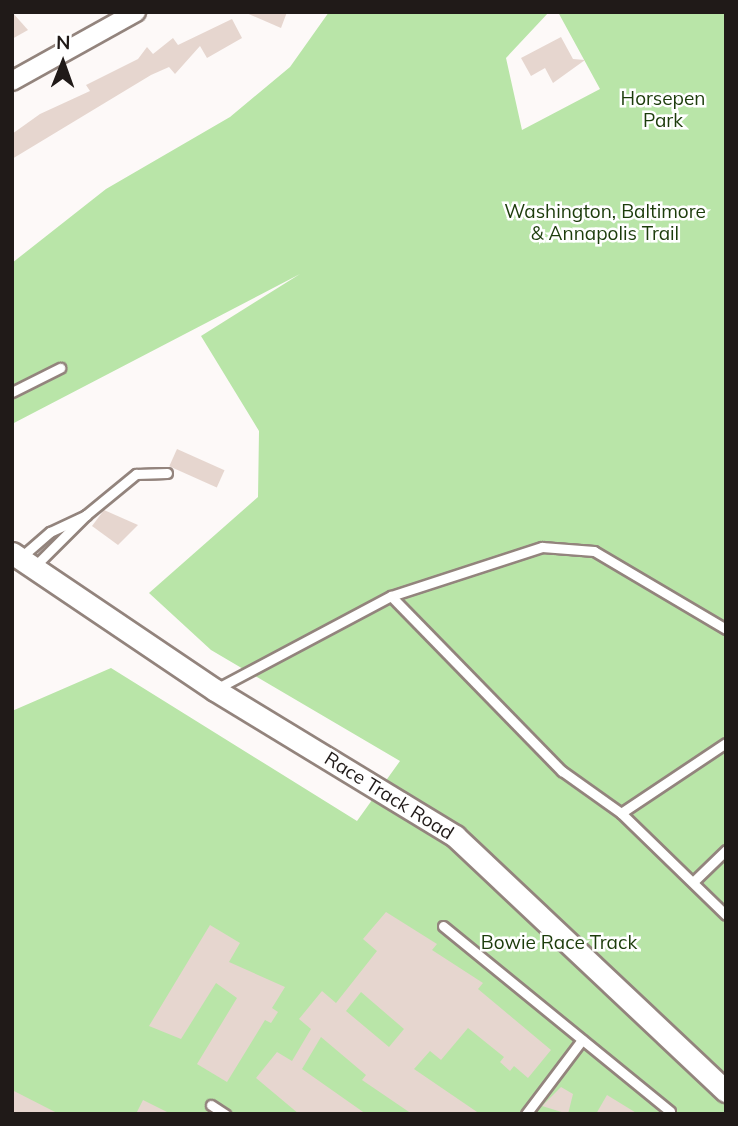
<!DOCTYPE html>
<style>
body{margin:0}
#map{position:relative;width:738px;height:1126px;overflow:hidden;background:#fdf9f8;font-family:Mulish,sans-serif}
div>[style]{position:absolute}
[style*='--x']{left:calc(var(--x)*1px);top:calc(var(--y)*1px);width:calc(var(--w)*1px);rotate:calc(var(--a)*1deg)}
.green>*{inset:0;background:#b9e5a8}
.building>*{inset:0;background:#e6d6cf;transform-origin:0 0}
.roads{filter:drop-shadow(2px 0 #93847d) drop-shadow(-2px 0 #93847d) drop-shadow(0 2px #93847d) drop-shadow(0 -2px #93847d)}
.service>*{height:9px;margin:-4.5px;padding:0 4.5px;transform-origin:4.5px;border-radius:4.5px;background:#fff}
.minor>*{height:18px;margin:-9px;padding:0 9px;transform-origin:9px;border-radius:9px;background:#fff}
.tertiary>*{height:21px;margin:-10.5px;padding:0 10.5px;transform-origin:10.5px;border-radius:10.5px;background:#fff}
span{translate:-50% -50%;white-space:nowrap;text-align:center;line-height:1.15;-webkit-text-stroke:5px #fff;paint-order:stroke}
.park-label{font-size:19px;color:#1c3c0b}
.street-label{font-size:19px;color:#201a18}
.frame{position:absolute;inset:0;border:14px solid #201a18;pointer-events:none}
.north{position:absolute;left:28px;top:28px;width:70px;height:70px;-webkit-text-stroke:5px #fff;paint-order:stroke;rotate:1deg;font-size:19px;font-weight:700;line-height:28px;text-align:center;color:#201a18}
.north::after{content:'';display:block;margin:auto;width:24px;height:32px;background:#201a18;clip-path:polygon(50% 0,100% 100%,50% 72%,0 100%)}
</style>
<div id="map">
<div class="green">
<div style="clip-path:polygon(329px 12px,549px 12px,506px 58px,522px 130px,600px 89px,558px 12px,726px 12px,726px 1114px,12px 1114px,12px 711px,111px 668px,357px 821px,400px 761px,211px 650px,149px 593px,258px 497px,259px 431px,201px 336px,300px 274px,12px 424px,12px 263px,106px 189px,230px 117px,290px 67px)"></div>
</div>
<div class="building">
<div style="clip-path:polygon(12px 12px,28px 30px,12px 39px)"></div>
<div style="clip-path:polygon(244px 12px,287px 12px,281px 28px)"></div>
<div style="clip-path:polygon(232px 19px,242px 38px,207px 58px,200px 46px,175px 74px,169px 67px,151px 75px,12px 159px,12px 134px,40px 114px,90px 91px,86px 85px,138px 59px,147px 47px,153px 54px,173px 38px,178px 45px)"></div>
<div style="clip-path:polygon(561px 37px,573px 59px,585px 60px,553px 83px,545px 68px,531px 76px,521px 58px)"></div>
<div style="left:177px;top:449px;width:52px;height:19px;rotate:24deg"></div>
<div style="clip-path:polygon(104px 510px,138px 525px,118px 545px,92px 526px)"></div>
<div style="clip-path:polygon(evenodd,386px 912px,437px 944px,432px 950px,483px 983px,478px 989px,551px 1050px,528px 1078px,514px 1066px,510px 1071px,500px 1062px,504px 1057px,468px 1028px,441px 1060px,430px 1051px,414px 1069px,480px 1114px,412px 1114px,362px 1080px,366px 1075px,321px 1037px,302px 1069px,366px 1114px,299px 1114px,256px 1078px,277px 1052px,292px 1061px,311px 1029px,299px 1019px,322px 991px,336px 1003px,351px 984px,377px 951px,363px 939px,386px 912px,361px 992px,404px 1029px,389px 1047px,346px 1011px,361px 992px)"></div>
<div style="clip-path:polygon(210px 925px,240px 943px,229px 962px,285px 987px,272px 1008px,278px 1012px,271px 1023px,265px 1020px,227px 1082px,197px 1064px,237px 998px,216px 983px,181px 1039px,149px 1026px)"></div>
<div style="clip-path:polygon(561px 1087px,573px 1094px,568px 1114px,542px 1106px)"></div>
<div style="clip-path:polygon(12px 1090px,59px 1114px,12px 1114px)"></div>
<div style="clip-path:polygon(607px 1095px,638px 1114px,596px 1114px)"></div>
<div style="clip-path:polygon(143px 1100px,171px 1114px,136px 1114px)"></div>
</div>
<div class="roads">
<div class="service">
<div style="--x:12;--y:392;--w:54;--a:-26.6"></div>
<div style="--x:86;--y:515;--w:65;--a:-39.4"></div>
<div style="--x:136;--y:474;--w:31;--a:-2"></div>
<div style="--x:20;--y:558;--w:40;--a:-41"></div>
<div style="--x:50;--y:532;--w:40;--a:-25"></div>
<div style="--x:86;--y:515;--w:72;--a:135"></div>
<div style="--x:391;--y:596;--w:245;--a:45.7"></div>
<div style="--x:562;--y:771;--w:72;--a:35.4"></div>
<div style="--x:621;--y:813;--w:146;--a:44.2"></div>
<div style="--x:216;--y:689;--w:198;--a:-28"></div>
<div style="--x:391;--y:596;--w:159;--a:-18"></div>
<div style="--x:542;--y:547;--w:52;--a:4.4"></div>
<div style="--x:594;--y:551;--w:153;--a:30.6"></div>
<div style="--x:621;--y:813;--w:126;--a:-33.7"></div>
<div style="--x:693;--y:882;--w:46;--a:-44.1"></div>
<div style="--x:443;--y:926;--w:293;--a:39.2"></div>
<div style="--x:211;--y:1105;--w:17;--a:33"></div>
<div style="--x:526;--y:1114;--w:93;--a:-52.9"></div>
</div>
<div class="minor">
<div style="--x:12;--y:81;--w:142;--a:-29.1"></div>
</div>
<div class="tertiary">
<div style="--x:12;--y:553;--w:245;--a:34"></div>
<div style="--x:215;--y:690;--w:281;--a:31.3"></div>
<div style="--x:455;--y:836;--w:372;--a:43.3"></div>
</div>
</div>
<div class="park-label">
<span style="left:663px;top:110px">Horsepen<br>Park</span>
<span style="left:605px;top:223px">Washington, Baltimore<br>&amp; Annapolis Trail</span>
<span style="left:559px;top:943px">Bowie Race Track</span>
</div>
<div class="street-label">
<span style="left:389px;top:796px;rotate:32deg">Race Track Road</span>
</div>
<div class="frame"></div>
<div class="north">N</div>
</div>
